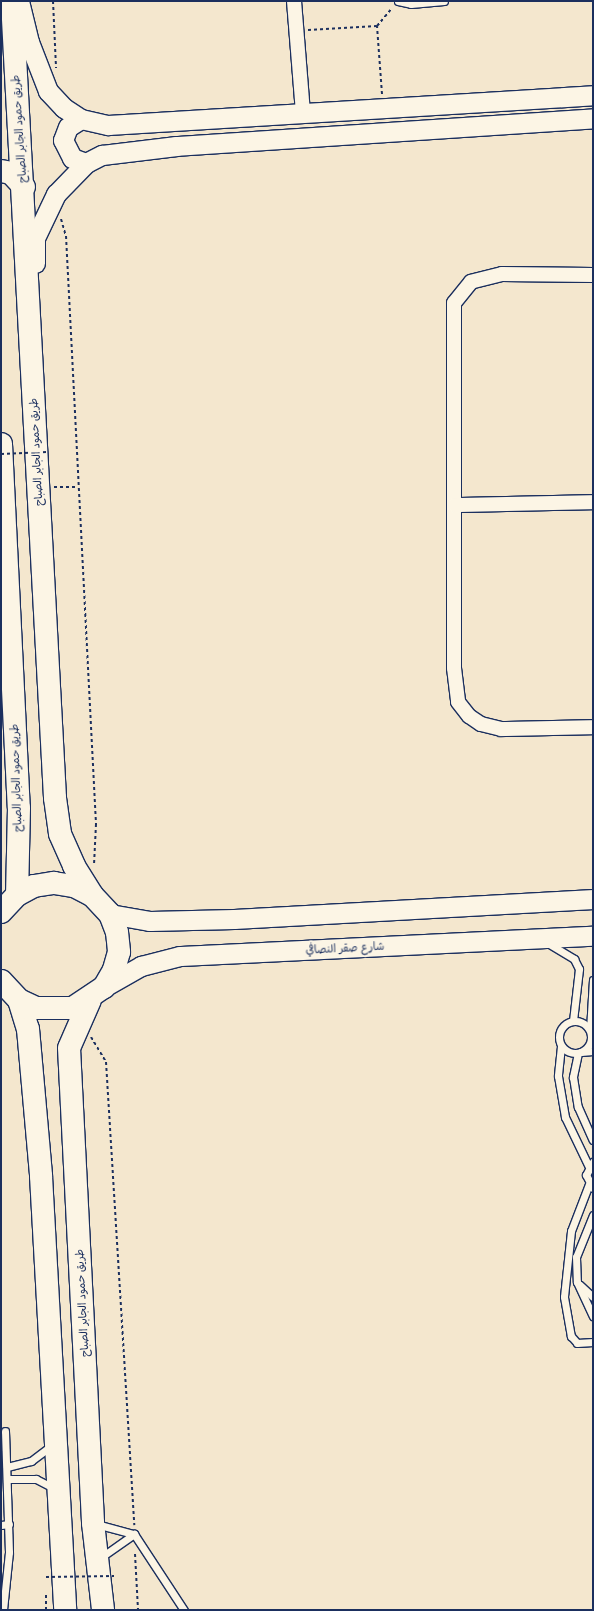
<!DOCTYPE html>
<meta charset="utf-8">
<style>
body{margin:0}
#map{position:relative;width:594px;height:1611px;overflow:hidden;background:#f4e7ce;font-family:"Balsamiq Sans","Playpen Sans Arabic",sans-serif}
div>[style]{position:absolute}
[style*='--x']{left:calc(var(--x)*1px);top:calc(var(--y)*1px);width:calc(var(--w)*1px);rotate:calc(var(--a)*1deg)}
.path>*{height:2px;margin-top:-1px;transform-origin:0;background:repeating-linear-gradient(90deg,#1b2f5e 0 3px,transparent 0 6px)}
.roads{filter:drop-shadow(1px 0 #1b2f5e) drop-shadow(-1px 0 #1b2f5e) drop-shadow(0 1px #1b2f5e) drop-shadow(0 -1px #1b2f5e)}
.lane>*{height:7px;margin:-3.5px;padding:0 3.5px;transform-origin:3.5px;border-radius:3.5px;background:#fcf5e5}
.lane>.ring{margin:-3.5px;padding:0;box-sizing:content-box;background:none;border:7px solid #fcf5e5;border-radius:50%}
.street>*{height:14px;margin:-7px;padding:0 7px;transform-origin:7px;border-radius:7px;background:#fcf5e5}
.secondary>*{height:19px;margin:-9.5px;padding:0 9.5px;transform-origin:9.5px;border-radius:9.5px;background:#fcf5e5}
.primary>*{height:22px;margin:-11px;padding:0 11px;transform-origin:11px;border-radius:11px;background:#fcf5e5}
.path-bridge>*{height:2px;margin-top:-1px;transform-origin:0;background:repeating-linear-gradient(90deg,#1b2f5e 0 3px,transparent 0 6px)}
span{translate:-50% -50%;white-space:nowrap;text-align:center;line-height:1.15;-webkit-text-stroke:4px #fcf5e5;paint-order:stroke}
.street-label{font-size:11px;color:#1b2f5e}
.frame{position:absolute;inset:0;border:2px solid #1b2f5e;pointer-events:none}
</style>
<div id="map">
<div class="path">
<div style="--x:53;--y:1;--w:67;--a:87.4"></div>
<div style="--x:308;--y:30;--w:69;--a:-3.3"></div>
<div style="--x:382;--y:94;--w:68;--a:-94.2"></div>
<div style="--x:377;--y:26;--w:23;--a:-50"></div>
<div style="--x:61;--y:219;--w:18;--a:74"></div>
<div style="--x:66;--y:236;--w:589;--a:87.08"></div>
<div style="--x:96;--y:824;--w:41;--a:92.8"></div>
<div style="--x:54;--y:487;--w:23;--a:0"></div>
<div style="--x:91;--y:1037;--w:29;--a:59"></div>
<div style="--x:106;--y:1062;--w:464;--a:86.5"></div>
<div style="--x:1;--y:1353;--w:35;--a:90"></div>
<div style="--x:135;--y:1554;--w:56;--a:86.9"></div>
<div style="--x:46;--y:1610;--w:17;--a:-90"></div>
</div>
<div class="roads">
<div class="lane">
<div style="--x:398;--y:1;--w:13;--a:13"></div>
<div style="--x:411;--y:4;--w:33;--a:-5"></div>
<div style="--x:546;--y:942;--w:33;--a:31"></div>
<div style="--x:574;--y:959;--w:11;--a:63"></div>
<div style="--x:579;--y:969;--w:52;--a:96.6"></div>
<div class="ring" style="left:559px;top:1021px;width:25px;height:25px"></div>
<div style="--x:590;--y:1030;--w:50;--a:-86.6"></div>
<div style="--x:561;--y:1046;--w:30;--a:96"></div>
<div style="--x:558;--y:1076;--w:42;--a:80.3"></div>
<div style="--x:565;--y:1117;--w:55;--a:64.4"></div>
<div style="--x:581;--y:1052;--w:12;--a:-5"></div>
<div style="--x:578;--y:1053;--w:25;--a:102"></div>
<div style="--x:573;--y:1077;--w:30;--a:81"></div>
<div style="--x:578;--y:1107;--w:36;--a:66"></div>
<div style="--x:589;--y:1184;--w:50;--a:111"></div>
<div style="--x:571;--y:1231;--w:66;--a:96.1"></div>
<div style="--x:564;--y:1297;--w:40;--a:80"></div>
<div style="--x:571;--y:1336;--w:9;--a:49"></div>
<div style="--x:577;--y:1343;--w:16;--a:-4"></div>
<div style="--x:593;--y:1188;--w:15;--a:-118"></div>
<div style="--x:586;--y:1175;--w:15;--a:-62"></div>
<div style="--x:593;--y:1215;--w:45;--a:112"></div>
<div style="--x:576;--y:1257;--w:25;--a:88"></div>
<div style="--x:577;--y:1282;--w:38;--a:65"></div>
<div style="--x:580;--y:1285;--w:18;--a:43"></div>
<div style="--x:7;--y:1467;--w:25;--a:-14"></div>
<div style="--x:31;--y:1461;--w:26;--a:-37"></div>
<div style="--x:7;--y:1479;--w:29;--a:0"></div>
<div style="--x:36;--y:1479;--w:20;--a:27"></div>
<div style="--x:96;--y:1524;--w:39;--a:15"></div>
<div style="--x:134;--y:1534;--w:91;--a:56.7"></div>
<div style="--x:1;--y:1525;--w:8;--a:-7"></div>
<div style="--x:100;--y:1558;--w:42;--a:-35.2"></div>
<div style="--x:3;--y:1610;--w:58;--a:-84.1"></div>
<div style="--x:9;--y:1552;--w:121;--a:-91.9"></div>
</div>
<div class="street">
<div style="--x:294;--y:1;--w:113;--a:85.4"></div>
<div style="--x:593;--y:275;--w:91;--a:-179.4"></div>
<div style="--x:502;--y:274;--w:32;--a:166"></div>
<div style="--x:471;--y:282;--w:27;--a:129"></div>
<div style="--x:454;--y:303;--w:365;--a:90"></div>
<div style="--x:454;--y:668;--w:34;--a:83"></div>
<div style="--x:458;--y:702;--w:18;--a:52"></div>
<div style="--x:469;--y:716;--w:14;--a:34"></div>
<div style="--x:481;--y:724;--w:21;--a:14"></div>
<div style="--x:501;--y:729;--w:92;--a:-1.2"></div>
<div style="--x:455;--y:505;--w:138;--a:-1.2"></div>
</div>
<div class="secondary">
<div style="--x:19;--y:1;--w:42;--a:76.3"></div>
<div style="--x:29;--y:42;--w:53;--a:68.8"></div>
<div style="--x:48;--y:91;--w:23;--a:47"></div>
<div style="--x:64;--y:108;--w:20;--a:33"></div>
<div style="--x:81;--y:119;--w:28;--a:13"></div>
<div style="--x:108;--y:125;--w:486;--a:-3.5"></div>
<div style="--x:81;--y:119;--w:15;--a:148"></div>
<div style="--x:68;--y:127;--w:14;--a:111"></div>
<div style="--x:63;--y:140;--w:20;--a:63"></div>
<div style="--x:72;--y:158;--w:15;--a:20"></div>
<div style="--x:35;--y:263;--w:25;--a:-90"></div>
<div style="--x:35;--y:238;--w:49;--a:-64.5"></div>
<div style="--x:56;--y:194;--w:43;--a:-45.9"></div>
<div style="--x:86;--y:163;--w:18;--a:-27"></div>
<div style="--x:102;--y:155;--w:75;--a:-6.9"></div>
<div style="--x:176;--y:146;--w:418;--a:-3.8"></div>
<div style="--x:110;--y:914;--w:41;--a:9.9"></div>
<div style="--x:150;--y:921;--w:84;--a:-1.4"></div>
<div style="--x:234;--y:919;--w:360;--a:-3.2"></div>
<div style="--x:104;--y:987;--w:43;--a:-29.6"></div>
<div style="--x:141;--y:966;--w:40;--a:-14.4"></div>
<div style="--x:180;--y:956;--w:413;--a:-2.8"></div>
</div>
<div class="primary">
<div style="--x:12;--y:1;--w:798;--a:86.91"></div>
<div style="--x:55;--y:798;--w:36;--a:82"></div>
<div style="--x:60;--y:834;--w:35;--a:66"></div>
<div style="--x:74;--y:866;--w:34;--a:58"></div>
<div style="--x:1;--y:171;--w:10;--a:11"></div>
<div style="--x:11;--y:173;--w:19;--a:47"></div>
<div style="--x:1;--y:444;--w:364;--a:87.2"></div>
<div style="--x:19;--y:808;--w:87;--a:91.3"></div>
<div style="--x:1;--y:912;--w:23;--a:-47"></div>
<div style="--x:17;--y:895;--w:19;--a:-28"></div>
<div style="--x:34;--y:886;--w:20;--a:-9"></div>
<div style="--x:54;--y:883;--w:20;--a:9"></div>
<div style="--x:74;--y:886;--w:20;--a:27"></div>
<div style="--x:92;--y:895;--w:26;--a:47"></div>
<div style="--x:110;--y:914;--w:19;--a:69"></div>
<div style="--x:117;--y:932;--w:20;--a:84"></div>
<div style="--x:119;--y:952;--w:19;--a:106"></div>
<div style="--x:114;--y:970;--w:20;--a:120"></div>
<div style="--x:104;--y:987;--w:37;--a:146"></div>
<div style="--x:73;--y:1008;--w:37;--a:180"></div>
<div style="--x:36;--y:1008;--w:19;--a:-155"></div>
<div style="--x:19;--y:1000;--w:26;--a:-133"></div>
<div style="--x:19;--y:1000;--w:30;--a:73"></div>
<div style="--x:28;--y:1029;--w:148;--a:84.9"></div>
<div style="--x:41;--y:1176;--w:435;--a:86.8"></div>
<div style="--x:90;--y:1000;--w:52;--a:113.6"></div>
<div style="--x:69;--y:1048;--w:476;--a:87.1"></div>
<div style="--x:93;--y:1523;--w:88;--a:83.4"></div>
</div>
</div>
<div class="path-bridge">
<div style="--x:1;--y:454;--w:46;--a:-2.5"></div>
<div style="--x:46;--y:1577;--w:68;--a:-0.8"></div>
</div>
<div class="street-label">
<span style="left:20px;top:129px;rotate:-94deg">طريق حمود الجابر الصباح</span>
<span style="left:37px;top:452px;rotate:-93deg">طريق حمود الجابر الصباح</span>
<span style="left:17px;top:778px;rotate:-92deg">طريق حمود الجابر الصباح</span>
<span style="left:345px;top:949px;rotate:-3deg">شارع صقر النصافي</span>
<span style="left:83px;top:1303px;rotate:-93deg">طريق حمود الجابر الصباح</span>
</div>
<div class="frame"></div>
</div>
